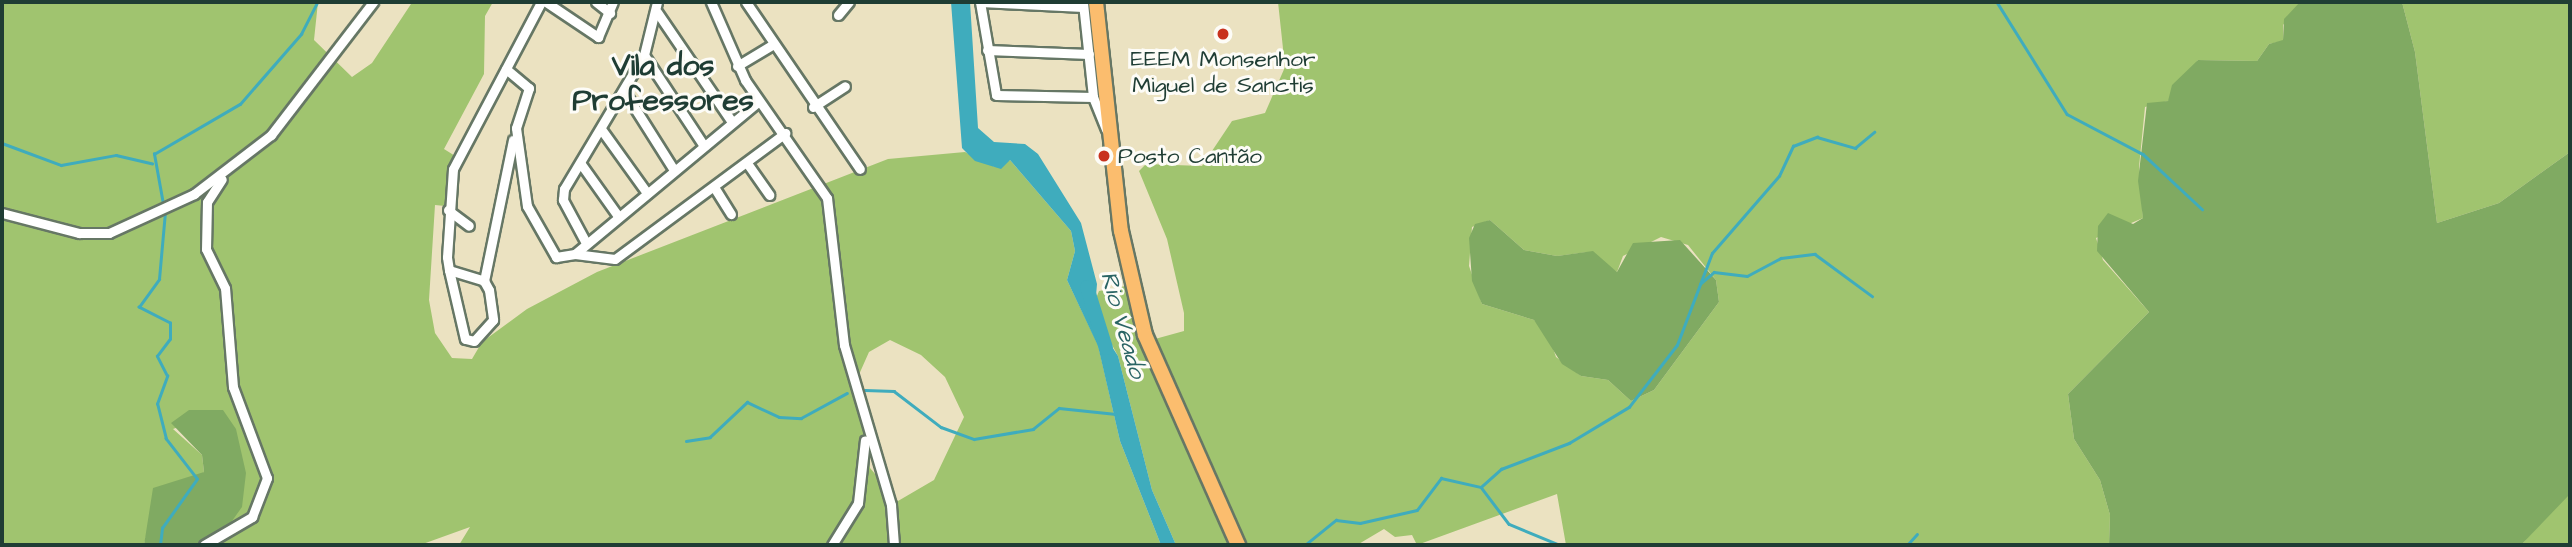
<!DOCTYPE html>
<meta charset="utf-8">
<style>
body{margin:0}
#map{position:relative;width:2572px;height:547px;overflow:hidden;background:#ebe2c1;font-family:"Architects Daughter",sans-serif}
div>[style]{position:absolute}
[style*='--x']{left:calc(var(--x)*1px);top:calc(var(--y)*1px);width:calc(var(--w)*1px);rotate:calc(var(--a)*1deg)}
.green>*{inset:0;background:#a0c46f}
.forest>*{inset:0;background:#80aa62}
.water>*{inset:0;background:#3facbd}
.stream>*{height:2.5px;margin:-1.25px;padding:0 1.25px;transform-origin:1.25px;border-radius:1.25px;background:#3facbd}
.river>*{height:14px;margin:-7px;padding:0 7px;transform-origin:7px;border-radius:7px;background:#3facbd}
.roads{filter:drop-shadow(2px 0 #667765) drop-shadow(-2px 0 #667765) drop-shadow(0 2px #667765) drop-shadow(0 -2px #667765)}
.minor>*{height:9px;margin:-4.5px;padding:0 4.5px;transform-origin:4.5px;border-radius:4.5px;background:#fff}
.highway>*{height:14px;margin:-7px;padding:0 7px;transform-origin:7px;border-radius:7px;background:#fbbd6e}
.dots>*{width:19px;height:19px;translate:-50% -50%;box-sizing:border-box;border:4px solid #fdfcf7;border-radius:50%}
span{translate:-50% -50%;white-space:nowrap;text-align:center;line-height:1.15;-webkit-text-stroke:6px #fdfcf7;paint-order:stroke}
.poi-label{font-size:23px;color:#1f3d34}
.left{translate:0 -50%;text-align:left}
.water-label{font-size:24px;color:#2a6464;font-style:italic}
.district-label{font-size:30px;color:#1f3d34;font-weight:700}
.frame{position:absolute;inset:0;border:4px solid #1f3d34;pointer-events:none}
</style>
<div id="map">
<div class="green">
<div style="clip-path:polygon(evenodd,2px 2px,318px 2px,314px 40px,352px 77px,372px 63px,411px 4px,493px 2px,485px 16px,484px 74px,444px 149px,460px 159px,455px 207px,435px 205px,429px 300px,435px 333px,452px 358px,472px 359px,482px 342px,527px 309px,597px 272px,888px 159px,965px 152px,995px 167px,1010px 160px,1071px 231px,1075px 251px,1067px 280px,1098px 345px,1120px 441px,1161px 545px,459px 545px,470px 527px,420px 545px,198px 545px,213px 537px,223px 410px,173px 429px,202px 455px,204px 472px,149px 523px,144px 545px,2px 545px,2px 2px,890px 340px,921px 355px,945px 377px,964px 417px,934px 480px,898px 501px,870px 468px,857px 379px,869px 352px,890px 340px)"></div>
<div style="clip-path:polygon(evenodd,1278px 2px,2300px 2px,2283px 25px,2283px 41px,2269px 44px,2257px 61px,2198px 60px,2168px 101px,2145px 107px,2139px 167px,2143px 218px,2096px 238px,2103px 260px,2149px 312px,2068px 394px,2074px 439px,2100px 480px,2110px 515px,2109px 545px,1566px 545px,1557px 494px,1417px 545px,1412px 535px,1395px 537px,1384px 529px,1357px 545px,1245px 545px,1155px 339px,1184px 331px,1184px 313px,1167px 239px,1139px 171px,1146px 164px,1202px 166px,1232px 121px,1265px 113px,1285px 67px,1278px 2px,1490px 220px,1524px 250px,1557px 256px,1588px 252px,1617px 272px,1623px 256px,1661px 237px,1688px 245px,1716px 280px,1719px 302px,1654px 390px,1631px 401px,1608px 380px,1581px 376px,1556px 357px,1547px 331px,1534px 320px,1482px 304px,1469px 266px,1472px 227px,1490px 220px)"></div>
<div style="clip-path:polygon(2402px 2px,2570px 2px,2570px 152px,2499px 203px,2437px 223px,2415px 52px)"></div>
<div style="clip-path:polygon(1131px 285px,1236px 545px,1176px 545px,1152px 490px,1118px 356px,1092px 308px,1099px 291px)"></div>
<div style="clip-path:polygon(2570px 494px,2570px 545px,2521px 545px,2558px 503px)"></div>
</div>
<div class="forest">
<div style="clip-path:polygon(2300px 2px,2402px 2px,2415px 52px,2437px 223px,2499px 203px,2570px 152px,2570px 494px,2521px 545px,2109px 545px,2110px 515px,2100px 480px,2074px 439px,2068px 394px,2149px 312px,2097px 251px,2098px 226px,2108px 213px,2133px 224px,2143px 218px,2138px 181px,2147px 103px,2168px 101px,2172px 85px,2198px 60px,2257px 61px,2269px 44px,2283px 40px,2284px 19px)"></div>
<div style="clip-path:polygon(1490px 220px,1524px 250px,1557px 256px,1593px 251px,1617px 272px,1633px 243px,1680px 240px,1716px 280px,1719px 302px,1654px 390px,1631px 401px,1608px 380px,1581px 376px,1562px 364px,1534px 320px,1482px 304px,1472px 281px,1469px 238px,1475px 224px)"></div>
<div style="clip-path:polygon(189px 410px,223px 410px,236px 429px,246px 473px,242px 507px,227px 528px,198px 545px,144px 545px,153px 488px,204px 472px,202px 455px,171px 423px)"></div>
</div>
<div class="water">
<div style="clip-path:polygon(951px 2px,970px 2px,978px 128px,994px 142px,1025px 144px,1038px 154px,1081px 223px,1097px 284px,1094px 319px,1118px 356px,1152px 490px,1176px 545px,1161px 545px,1120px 441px,1098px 346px,1067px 280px,1075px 251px,1071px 231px,1010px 160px,1001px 169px,975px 161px,962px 148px)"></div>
</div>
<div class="stream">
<div style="--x:1997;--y:2;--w:132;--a:58"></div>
<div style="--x:2067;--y:114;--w:86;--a:27.8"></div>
<div style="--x:2143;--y:154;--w:81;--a:43"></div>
<div style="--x:2;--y:143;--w:63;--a:20.4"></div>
<div style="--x:61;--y:165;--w:56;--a:-10.3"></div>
<div style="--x:116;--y:155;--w:37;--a:13"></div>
<div style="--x:163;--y:204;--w:51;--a:-100.2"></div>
<div style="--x:154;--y:154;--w:99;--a:-30.2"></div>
<div style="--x:240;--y:104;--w:93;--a:-48.9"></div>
<div style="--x:301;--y:34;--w:36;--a:-63"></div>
<div style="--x:1700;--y:284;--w:18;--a:-41"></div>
<div style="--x:1714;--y:272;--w:33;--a:7"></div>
<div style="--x:1747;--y:276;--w:38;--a:-28"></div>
<div style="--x:1781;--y:258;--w:34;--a:-7"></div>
<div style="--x:1815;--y:254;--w:71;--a:36.4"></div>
<div style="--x:865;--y:390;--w:29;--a:2"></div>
<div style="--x:894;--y:391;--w:59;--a:37.5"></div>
<div style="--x:941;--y:427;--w:35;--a:20"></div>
<div style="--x:974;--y:439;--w:60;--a:-9.6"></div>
<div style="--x:1033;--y:429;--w:33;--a:-39"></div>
<div style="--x:1059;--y:408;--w:57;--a:6"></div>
<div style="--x:686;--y:441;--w:24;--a:-9"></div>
<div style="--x:710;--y:437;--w:51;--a:-43.4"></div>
<div style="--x:747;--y:402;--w:35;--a:25"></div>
<div style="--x:779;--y:417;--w:22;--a:3"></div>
<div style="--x:801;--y:418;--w:52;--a:-28.5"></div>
<div style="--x:1481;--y:487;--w:46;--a:52.9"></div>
<div style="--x:1509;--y:524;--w:55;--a:22.4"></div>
<div style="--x:160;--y:545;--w:17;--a:-83"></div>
<div style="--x:162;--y:528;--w:60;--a:-54.5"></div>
<div style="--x:197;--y:479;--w:51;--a:-127.8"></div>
<div style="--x:166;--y:439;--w:36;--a:-104"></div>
<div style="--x:157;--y:404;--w:30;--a:-70"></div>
<div style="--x:167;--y:376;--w:22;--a:-117"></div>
<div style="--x:157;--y:356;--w:21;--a:-53"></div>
<div style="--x:170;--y:339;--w:16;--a:-90"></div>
<div style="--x:170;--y:323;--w:35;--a:-153"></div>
<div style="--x:139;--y:307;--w:34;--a:-54"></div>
<div style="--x:159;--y:279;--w:67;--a:-84.9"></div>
<div style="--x:1305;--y:545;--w:40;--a:-39"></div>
<div style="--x:1336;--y:520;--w:24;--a:7"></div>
<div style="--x:1360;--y:523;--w:58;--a:-12.8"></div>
<div style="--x:1417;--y:510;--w:40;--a:-53"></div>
<div style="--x:1441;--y:478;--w:41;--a:12.7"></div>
<div style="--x:1481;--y:487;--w:27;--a:-42"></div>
<div style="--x:1501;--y:469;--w:73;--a:-20.9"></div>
<div style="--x:1569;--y:443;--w:70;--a:-31"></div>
<div style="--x:1629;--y:407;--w:78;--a:-52.3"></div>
<div style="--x:1677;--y:345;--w:98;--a:-69.2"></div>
<div style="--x:1712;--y:253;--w:102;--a:-49"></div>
<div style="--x:1779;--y:176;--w:33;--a:-65"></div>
<div style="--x:1793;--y:146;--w:26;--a:-21"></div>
<div style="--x:1817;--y:137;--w:40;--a:16"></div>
<div style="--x:1855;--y:148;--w:25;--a:-40"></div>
<div style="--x:1877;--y:545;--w:31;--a:-2"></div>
<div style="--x:1908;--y:544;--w:13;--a:-48"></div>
</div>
<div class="river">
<div style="--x:1087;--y:287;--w:64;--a:72.7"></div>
</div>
<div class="roads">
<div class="minor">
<div style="--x:546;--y:2;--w:63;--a:33.9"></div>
<div style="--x:598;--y:37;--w:38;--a:-67"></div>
<div style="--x:596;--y:2;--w:18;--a:38"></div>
<div style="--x:711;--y:2;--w:85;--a:66.4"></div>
<div style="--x:745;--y:80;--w:144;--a:55.2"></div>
<div style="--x:827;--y:198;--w:148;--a:83.4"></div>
<div style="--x:844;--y:345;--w:167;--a:73.6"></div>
<div style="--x:891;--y:505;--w:40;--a:85.7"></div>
<div style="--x:746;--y:2;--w:202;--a:55.7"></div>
<div style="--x:1083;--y:3;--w:95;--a:83.9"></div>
<div style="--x:1093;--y:97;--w:35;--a:68"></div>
<div style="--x:1083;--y:7;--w:103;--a:-177.2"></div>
<div style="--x:980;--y:2;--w:94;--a:80.2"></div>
<div style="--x:996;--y:95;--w:97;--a:1.2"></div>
<div style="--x:657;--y:12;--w:133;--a:55.7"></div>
<div style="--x:838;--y:15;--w:17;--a:-50"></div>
<div style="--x:987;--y:50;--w:102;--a:2.2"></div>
<div style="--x:644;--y:55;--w:109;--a:56.6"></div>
<div style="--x:737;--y:66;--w:41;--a:-31"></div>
<div style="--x:506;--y:69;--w:30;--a:40"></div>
<div style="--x:529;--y:88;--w:42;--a:108"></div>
<div style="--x:516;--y:128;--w:79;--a:82"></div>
<div style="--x:527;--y:206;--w:59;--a:60.4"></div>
<div style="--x:556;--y:257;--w:19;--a:-9"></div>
<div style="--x:624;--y:91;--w:93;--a:57.7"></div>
<div style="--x:759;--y:101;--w:239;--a:140.3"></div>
<div style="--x:575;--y:254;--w:40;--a:7.1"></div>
<div style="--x:615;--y:259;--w:212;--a:-36.5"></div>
<div style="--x:813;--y:107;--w:38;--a:-33"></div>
<div style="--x:601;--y:129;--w:79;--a:54.3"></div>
<div style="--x:747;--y:163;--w:39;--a:55"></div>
<div style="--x:581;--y:164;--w:64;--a:54.6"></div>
<div style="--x:714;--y:187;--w:32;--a:58"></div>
<div style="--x:448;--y:210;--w:26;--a:37"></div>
<div style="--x:2;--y:213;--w:80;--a:14.6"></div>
<div style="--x:79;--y:233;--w:30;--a:0"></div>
<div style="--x:109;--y:233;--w:94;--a:-24.6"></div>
<div style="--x:194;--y:194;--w:97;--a:-37.5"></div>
<div style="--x:271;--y:135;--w:168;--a:-52.5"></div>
<div style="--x:585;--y:241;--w:47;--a:-118.2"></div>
<div style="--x:563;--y:200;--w:11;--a:-85"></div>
<div style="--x:564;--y:189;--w:156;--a:-59.2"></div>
<div style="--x:644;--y:55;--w:55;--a:-76.2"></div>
<div style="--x:449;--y:270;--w:37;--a:17"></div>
<div style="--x:484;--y:281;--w:10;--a:61"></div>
<div style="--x:489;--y:290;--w:30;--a:82"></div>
<div style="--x:493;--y:320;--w:28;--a:132"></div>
<div style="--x:474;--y:341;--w:9;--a:-167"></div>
<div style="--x:465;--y:339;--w:71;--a:-103.1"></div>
<div style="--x:449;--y:270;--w:13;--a:-99"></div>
<div style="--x:447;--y:257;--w:88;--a:-86.1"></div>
<div style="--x:453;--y:169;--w:189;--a:-62.2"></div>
<div style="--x:484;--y:281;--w:144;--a:-78.4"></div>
<div style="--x:204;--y:545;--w:56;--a:-30.3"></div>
<div style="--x:252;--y:517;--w:42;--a:-69"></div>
<div style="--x:267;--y:478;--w:97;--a:-110.5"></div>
<div style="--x:233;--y:387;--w:99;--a:-94.6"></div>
<div style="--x:225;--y:288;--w:43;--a:-116"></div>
<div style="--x:206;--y:249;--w:47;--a:-88.8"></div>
<div style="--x:207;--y:202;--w:27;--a:-57"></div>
<div style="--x:832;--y:545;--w:49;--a:-58.2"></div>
<div style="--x:858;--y:503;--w:63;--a:-83.7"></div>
</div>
<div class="highway">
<div style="--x:1096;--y:2;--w:230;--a:83.8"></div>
<div style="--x:1121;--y:231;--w:107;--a:77"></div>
<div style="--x:1145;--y:335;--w:230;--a:66.1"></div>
</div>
</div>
<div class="dots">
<div style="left:1223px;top:34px;background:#c8321e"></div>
<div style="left:1104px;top:156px;background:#c8321e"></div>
</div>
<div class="poi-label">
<span style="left:1223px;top:72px">EEEM Monsenhor<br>Miguel de Sanctis</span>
<span class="left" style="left:1118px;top:156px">Posto Cantão</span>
</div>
<div class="water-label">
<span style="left:1122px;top:325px;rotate:74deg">Rio Veado</span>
</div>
<div class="district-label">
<span style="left:663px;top:83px">Vila dos<br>Professores</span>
</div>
<div class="frame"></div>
</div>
